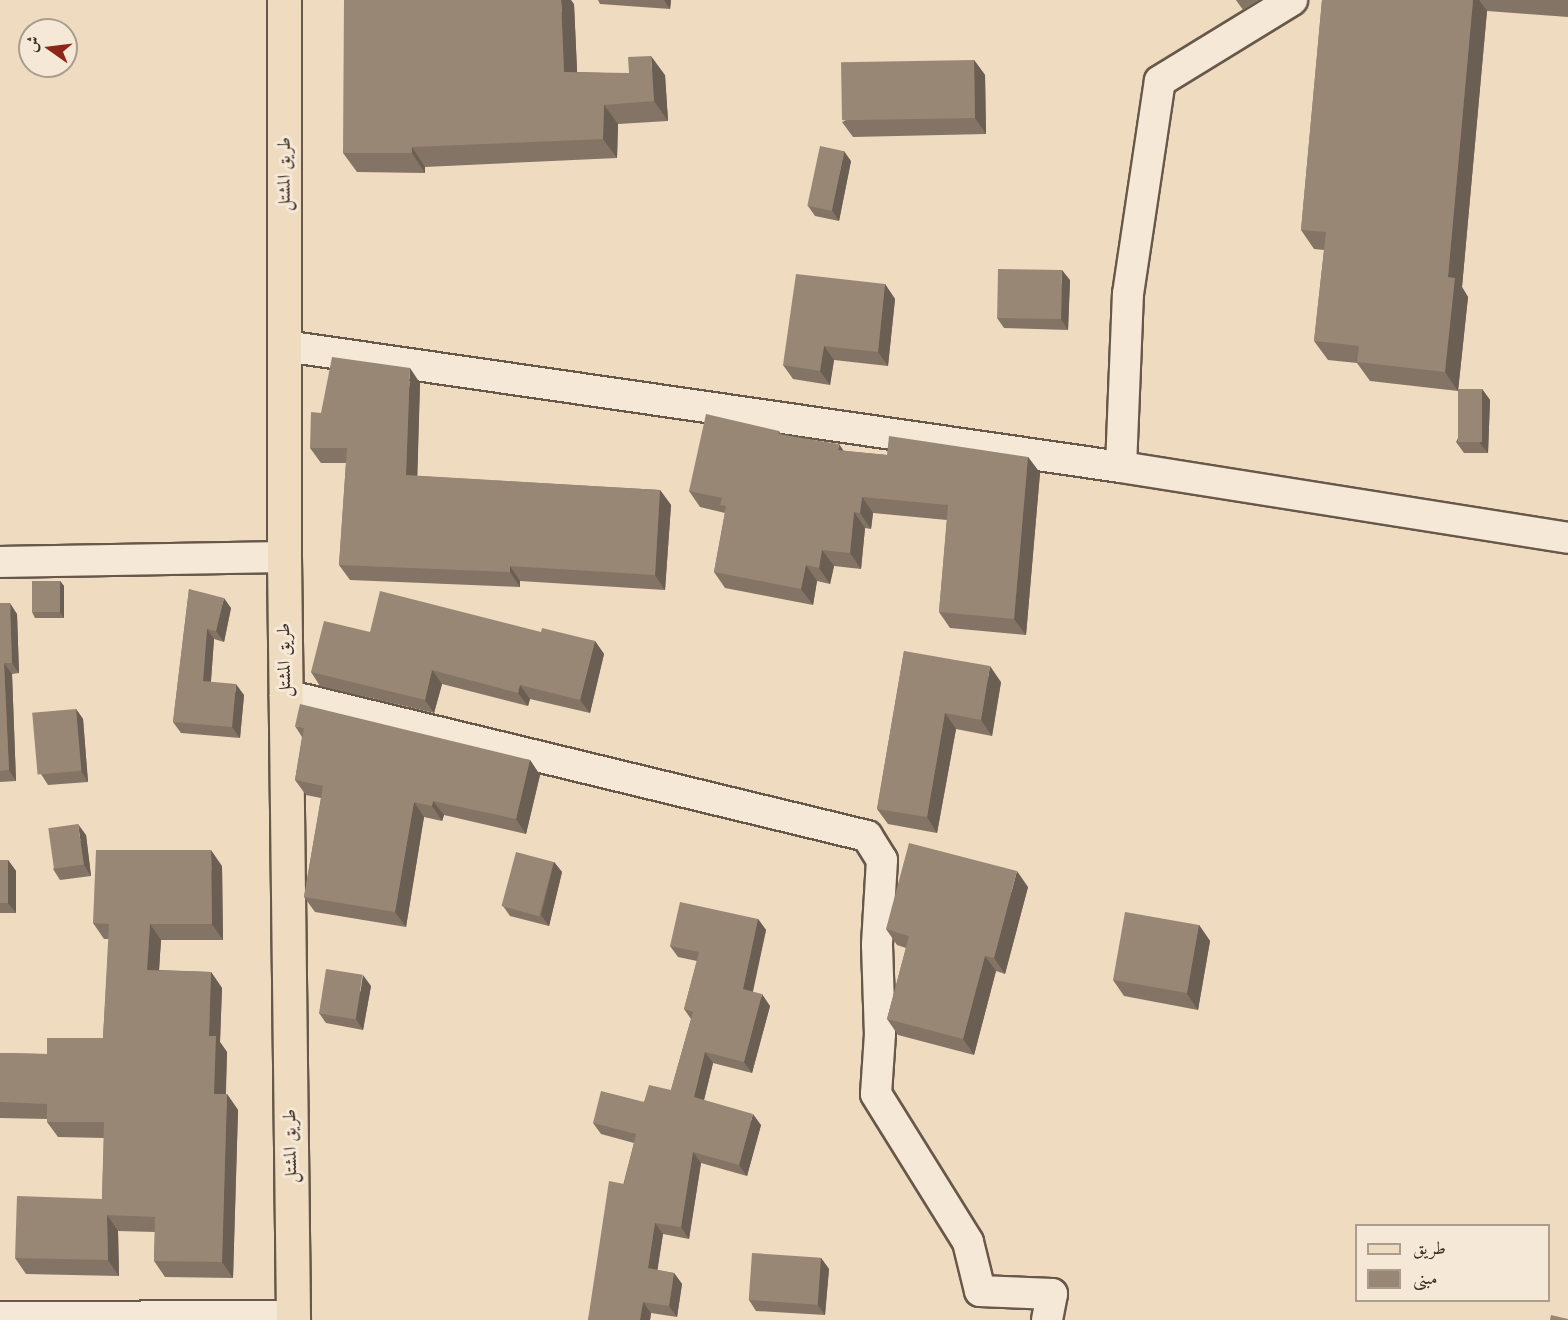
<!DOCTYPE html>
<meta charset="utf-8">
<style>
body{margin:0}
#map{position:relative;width:1568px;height:1320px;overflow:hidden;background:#efdbc0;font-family:Cardo,Amiri,serif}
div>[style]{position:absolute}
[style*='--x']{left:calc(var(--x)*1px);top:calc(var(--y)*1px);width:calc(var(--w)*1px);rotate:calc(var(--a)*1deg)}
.roads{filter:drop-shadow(2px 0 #68584a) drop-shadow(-2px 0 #68584a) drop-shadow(0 2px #68584a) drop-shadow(0 -2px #68584a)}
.minor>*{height:30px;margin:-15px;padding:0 15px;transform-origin:15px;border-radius:15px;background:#f5e8d6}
.primary>*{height:33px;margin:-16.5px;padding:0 16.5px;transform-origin:16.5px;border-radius:16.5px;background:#efdbc0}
.wall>*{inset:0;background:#847465}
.shaded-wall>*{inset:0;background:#6b5e52}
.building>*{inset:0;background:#998775;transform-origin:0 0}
span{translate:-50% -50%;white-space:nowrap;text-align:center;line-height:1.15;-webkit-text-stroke:6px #f5e8d6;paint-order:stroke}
.street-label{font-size:18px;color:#3b2c23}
.legend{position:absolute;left:1355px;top:1224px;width:195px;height:78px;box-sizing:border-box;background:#f5e8d6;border:2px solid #ab9d8e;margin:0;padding:8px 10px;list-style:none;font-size:18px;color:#3b2c23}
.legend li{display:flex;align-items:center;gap:12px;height:30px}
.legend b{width:30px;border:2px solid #ab9d8e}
.north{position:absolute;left:18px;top:18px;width:60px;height:60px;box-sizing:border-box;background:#f5e8d6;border:2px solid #ab9d8e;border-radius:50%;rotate:284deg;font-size:16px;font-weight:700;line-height:24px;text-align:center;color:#3b2c23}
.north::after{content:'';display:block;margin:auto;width:21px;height:27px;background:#8f2418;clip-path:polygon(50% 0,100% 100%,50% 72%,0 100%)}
</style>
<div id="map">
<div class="roads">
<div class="minor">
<div style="--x:285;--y:346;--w:845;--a:8.24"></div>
<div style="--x:1121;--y:467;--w:453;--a:9"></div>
<div style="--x:1121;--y:467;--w:173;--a:-87.7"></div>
<div style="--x:1128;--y:294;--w:215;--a:-81.5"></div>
<div style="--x:1160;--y:81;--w:155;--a:-31.5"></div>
<div style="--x:0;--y:562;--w:284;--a:-1"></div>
<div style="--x:285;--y:695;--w:599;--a:13.62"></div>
<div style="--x:867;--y:836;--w:28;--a:58"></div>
<div style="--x:882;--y:860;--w:85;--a:93.4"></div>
<div style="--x:877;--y:945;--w:89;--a:88.1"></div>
<div style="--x:880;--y:1034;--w:60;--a:93.8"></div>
<div style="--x:876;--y:1094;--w:174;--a:58.1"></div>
<div style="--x:968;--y:1242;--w:50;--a:76.2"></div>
<div style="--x:980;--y:1291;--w:72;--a:2.4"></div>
<div style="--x:1052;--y:1294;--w:26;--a:101"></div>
<div style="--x:0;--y:1317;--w:292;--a:-0.2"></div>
</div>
<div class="primary">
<div style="--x:284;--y:0;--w:557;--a:90"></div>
<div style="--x:284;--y:557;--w:763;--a:89.32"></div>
</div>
</div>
<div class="wall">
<div style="clip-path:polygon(598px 0,671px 0,670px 9px,600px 4px)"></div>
<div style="clip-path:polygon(1236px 0,1259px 0,1243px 10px)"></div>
<div style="clip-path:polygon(1322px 0,1568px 0,1568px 17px,1487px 11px,1462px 287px,1468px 297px,1458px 391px,1370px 381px,1357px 363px,1328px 360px,1314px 341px,1324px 250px,1314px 249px,1301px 230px)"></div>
<div style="clip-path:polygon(574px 4px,577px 72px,665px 75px,668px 121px,618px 124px,617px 158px,425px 167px,425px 173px,357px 172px,343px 153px)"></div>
<div style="clip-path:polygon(974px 60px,985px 75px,986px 134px,853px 137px,842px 122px)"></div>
<div style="clip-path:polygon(851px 161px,839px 221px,815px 216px,808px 206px)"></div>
<div style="clip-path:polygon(1070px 280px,1068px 330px,1004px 328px,997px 318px)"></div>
<div style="clip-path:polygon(885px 284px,895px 299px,888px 366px,834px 360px,830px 385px,793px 379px,783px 365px)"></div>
<div style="clip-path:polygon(420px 383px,417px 476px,660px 490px,671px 505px,665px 590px,520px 581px,520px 587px,350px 580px,339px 565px,346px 463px,321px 463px,310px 448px,321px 413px)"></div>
<div style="clip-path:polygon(1482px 389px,1490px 400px,1488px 453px,1464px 453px,1456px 442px)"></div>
<div style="clip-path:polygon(779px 431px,781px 434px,844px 451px,887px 455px,1028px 457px,1040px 473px,1026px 635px,950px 628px,939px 612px,947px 520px,873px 513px,871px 529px,865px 528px,861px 569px,834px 566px,830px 584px,817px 581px,813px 605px,725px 588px,714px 572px,725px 513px,700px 507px,689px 491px)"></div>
<div style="clip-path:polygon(60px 581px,64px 586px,64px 618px,35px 618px,32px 612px)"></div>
<div style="clip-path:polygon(189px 589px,231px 608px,224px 642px,214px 639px,211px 682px,244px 695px,240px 738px,181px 733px,173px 722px)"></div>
<div style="clip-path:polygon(0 603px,17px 614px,19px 673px,12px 674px,16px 781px,0 782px)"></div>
<div style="clip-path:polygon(370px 632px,541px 632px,595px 641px,604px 654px,590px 713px,530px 699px,528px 706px,442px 684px,434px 713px,320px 686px,311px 672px)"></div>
<div style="clip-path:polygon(904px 651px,1001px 682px,992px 736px,956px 729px,937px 833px,888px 824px,877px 809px)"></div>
<div style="clip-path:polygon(76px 709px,83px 719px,88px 782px,48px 785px,41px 774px)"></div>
<div style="clip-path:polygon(295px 726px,530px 760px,540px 775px,526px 834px,444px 815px,442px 821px,424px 817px,406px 927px,315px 912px,304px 897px,321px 798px,306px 795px,295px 780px,302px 737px)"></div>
<div style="clip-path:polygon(86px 835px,91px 876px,60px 880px,53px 869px)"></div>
<div style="clip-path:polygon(0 860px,8px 860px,16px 871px,16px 913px,0 913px)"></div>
<div style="clip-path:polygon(554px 862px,562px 872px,549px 926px,510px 916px,503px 906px)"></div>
<div style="clip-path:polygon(222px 866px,223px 940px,161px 940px,159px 970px,211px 972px,222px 988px,220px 1042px,227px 1052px,226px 1094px,227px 1094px,238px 1110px,233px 1278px,165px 1277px,154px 1261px,155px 1232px,118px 1231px,119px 1276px,26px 1274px,15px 1258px,102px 1199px,104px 1138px,58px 1137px,47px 1122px,47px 1119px,0 1118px,0 1053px,47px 1054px,103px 1038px,109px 939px,104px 939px,93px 923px)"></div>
<div style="clip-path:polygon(1028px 887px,1005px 974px,996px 971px,974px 1055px,898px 1035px,887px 1019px,906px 948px,897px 945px,886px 929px)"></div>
<div style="clip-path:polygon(758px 919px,766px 930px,752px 992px,770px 1006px,752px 1073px,713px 1063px,704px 1100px,761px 1125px,747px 1176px,701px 1163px,689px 1239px,663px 1234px,657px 1270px,674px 1273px,682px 1284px,677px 1317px,651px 1313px,650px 1320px,588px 1320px,634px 1143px,601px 1134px,593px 1123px,671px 1090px,691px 1019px,684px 1009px,697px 961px,678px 957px,670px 946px)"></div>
<div style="clip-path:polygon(1199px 925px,1210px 941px,1198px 1010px,1124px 996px,1113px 980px)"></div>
<div style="clip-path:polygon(371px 986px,363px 1030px,326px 1023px,319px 1013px)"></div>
<div style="clip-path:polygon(821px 1258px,829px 1269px,825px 1315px,756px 1311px,749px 1300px)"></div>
</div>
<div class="shaded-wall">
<div style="clip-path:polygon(561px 0,571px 0,574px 4px,578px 91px,564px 72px)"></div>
<div style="clip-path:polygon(664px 0,671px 0,670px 9px)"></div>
<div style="clip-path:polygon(1473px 0,1479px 0,1487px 11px,1462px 287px,1468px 297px,1458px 391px,1445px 372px,1448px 277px)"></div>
<div style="clip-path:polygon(651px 56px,665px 75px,668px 121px,654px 101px)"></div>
<div style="clip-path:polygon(974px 60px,985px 75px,986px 134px,975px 118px)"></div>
<div style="clip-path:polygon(604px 105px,618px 124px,617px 158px,603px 139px)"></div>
<div style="clip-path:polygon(412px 147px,425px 167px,425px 173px,412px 153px)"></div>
<div style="clip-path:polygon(844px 151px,851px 161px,839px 221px,832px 210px)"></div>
<div style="clip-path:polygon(1062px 270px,1070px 280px,1068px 330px,1061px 319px)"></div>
<div style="clip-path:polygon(885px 284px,895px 299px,888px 366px,878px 352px)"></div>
<div style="clip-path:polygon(824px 346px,834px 360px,830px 385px,820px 371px)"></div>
<div style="clip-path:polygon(410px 368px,420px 383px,417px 490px,406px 475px)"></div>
<div style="clip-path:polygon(1482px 389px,1490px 400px,1488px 453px,1480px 443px)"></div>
<div style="clip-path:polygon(839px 444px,850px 460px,838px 450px)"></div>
<div style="clip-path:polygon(1028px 457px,1040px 473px,1026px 635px,1014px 619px)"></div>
<div style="clip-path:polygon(660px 490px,671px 505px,665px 590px,655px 575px)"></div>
<div style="clip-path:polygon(862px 497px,873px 513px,871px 529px,860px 513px)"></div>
<div style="clip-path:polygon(854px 512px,865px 528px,861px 569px,850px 553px)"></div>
<div style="clip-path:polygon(822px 550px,834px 566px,830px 584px,819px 568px)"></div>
<div style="clip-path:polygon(806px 565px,817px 581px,813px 605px,801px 589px)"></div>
<div style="clip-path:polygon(510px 566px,520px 581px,520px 587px,510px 572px)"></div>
<div style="clip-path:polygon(60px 581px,64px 586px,64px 618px,60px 612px)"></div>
<div style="clip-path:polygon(224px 598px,231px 608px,224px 642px,216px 631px)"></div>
<div style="clip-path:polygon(10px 603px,17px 614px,19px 673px,12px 663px)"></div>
<div style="clip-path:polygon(207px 629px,214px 639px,210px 692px,203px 681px)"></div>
<div style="clip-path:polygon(595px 641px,604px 654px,590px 713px,580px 700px)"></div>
<div style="clip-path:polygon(4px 663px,12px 674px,16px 781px,9px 770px)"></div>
<div style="clip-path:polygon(990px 666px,1001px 682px,992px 736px,981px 720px)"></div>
<div style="clip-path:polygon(432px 670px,442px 684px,434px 713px,425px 700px)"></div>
<div style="clip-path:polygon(236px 684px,244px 695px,240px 738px,232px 727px)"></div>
<div style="clip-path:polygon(520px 685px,530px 699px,528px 706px,518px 693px)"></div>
<div style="clip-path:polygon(76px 709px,83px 719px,88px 782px,81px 771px)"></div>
<div style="clip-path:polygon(945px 713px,956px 729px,937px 833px,927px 817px)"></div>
<div style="clip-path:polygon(530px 760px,540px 775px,526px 834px,516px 819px)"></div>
<div style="clip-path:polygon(433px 801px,444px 815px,442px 821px,432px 806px)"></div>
<div style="clip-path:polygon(414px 802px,424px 817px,406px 927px,395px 912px)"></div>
<div style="clip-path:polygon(78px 824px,86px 835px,91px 876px,84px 865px)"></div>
<div style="clip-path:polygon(211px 850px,222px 866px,223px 940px,212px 924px)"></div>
<div style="clip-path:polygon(8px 860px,16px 871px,16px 913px,8px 903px)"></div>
<div style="clip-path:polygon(554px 862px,562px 872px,549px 926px,541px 915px)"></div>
<div style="clip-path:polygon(1017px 871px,1028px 887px,1005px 974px,994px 958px)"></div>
<div style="clip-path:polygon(758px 919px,766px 930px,751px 1001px,743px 989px)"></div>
<div style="clip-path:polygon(150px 924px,161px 940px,158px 986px,147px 970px)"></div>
<div style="clip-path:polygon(1199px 925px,1210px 941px,1198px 1010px,1187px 994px)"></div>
<div style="clip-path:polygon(985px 956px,996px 971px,974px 1055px,963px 1039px)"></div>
<div style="clip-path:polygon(211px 972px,222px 988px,220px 1042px,227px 1052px,225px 1110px,214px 1094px,209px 1036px)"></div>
<div style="clip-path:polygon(363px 975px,371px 986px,363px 1030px,356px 1019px)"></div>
<div style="clip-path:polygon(762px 994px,770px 1006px,752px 1073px,744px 1062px)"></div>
<div style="clip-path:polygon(705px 1052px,713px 1063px,702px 1108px,694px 1097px)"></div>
<div style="clip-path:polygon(227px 1094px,238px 1110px,233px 1278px,222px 1262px)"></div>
<div style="clip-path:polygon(753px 1114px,761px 1125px,747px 1176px,739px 1165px)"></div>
<div style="clip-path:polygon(693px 1152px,701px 1163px,689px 1239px,681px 1227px)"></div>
<div style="clip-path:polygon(107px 1215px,118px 1231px,119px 1276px,108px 1260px)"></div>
<div style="clip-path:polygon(655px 1223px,663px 1234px,656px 1280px,648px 1268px)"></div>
<div style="clip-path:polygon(821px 1258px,829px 1269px,825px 1315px,818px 1305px)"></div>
<div style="clip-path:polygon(674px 1273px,682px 1284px,677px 1317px,669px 1306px)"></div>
<div style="clip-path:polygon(643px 1302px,651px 1313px,650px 1320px,640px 1320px)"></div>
</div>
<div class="building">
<div style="clip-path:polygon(344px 0,561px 0,564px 72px,629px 73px,628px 57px,651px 56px,654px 101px,604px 105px,603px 139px,412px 147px,412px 153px,343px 153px)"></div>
<div style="clip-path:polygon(1322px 0,1473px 0,1448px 277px,1455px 278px,1445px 372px,1357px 362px,1359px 346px,1314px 341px,1326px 232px,1301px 230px)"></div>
<div style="left:974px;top:60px;width:58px;height:133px;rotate:89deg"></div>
<div style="left:820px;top:146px;width:25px;height:61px;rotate:12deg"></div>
<div style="left:998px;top:269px;width:64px;height:49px;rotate:1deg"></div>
<div style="clip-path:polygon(796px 274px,885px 284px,878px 352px,824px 346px,820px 371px,783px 365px)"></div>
<div style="clip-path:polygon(332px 357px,410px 368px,406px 475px,660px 490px,655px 575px,510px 566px,510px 572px,339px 565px,347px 448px,310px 448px,311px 412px,321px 413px)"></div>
<div style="left:1458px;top:389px;width:24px;height:53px"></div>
<div style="clip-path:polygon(706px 414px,779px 431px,778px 434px,839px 444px,838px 450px,887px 455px,889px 436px,1028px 457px,1014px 619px,939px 612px,948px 505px,862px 497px,860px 513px,854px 512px,850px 553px,822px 550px,819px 568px,806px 565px,801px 589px,714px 572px,726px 506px,720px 505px,722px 498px,689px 491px)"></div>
<div style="left:32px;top:581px;width:28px;height:31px"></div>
<div style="clip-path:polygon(189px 589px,224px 598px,216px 631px,207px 629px,203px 681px,236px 684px,232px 727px,173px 722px)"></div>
<div style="clip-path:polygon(380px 591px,541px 632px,542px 628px,595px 641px,580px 700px,520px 685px,518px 693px,432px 670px,425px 700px,311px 672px,324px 621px,370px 632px)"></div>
<div style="clip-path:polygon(0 603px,10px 603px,12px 663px,4px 663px,9px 770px,0 771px)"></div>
<div style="clip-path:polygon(904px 651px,990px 666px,981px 720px,945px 713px,927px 817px,877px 809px)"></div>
<div style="clip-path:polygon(300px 704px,530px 760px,516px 819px,433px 801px,432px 806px,414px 802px,395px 912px,304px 897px,323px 786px,295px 780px,304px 728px,295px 726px)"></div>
<div style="left:76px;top:709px;width:62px;height:44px;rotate:85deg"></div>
<div style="left:78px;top:824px;width:41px;height:30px;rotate:82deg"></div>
<div style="clip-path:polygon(909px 843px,1017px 871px,994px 958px,985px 956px,963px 1039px,887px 1019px,909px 936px,886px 929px)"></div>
<div style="clip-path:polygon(96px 850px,211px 850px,212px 924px,150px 924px,147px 970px,211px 972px,209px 1036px,216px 1036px,214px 1094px,227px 1094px,222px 1262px,154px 1261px,155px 1217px,107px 1215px,108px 1260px,15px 1258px,17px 1196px,102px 1199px,104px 1122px,47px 1122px,47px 1104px,0 1102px,0 1053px,47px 1054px,47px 1038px,103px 1038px,109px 924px,93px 923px)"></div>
<div style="left:516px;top:852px;width:39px;height:56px;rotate:15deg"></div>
<div style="left:0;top:860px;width:8px;height:43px"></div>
<div style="clip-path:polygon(680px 902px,758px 919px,743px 989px,762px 994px,744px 1062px,705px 1052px,694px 1097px,753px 1114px,739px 1165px,693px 1152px,681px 1227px,655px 1223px,648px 1268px,674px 1273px,669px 1306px,643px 1302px,640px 1320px,588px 1320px,609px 1181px,624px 1184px,636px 1134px,593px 1123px,601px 1091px,644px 1102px,649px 1085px,671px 1090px,693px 1012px,684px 1009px,699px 952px,670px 946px)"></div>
<div style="left:1125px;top:912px;width:75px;height:69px;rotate:10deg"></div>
<div style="left:326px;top:969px;width:37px;height:45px;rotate:9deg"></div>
<div style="left:752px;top:1253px;width:69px;height:47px;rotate:4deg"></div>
<div style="clip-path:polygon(1551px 1315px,1568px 1319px,1568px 1320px,1550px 1320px)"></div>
</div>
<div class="street-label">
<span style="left:285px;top:174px;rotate:-90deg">طريق المشتل</span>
<span style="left:285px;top:660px;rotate:-91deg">طريق المشتل</span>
<span style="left:291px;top:1146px;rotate:-91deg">طريق المشتل</span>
</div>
<ul class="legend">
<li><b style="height:8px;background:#efdbc0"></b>طريق</li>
<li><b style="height:16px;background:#998775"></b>مبنى</li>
</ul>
<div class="north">ش</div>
</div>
